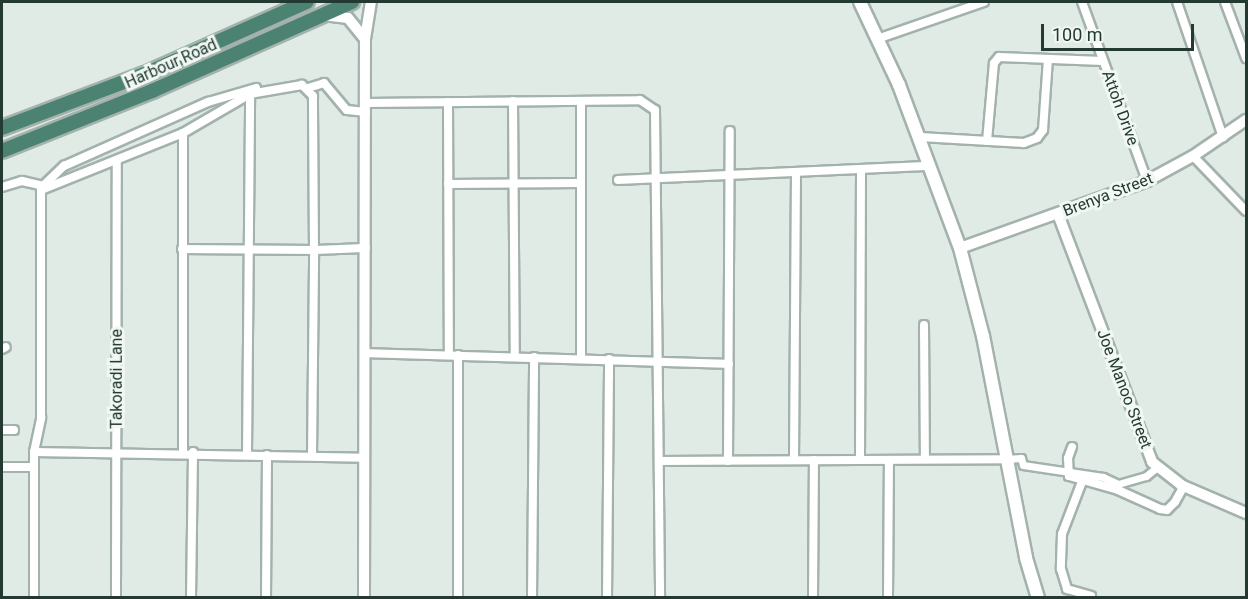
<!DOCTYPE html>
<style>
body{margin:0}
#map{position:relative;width:1248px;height:599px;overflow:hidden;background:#e0ebe5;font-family:Roboto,sans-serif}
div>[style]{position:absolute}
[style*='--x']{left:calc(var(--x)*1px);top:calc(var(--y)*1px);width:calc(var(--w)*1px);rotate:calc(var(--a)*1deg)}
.roads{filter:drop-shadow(2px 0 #a3b2ac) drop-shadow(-2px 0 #a3b2ac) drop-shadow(0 2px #a3b2ac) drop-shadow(0 -2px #a3b2ac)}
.pedestrian>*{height:7px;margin:-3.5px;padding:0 3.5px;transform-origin:3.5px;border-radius:3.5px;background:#fff}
.minor>*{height:8px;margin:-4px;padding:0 4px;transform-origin:4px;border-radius:4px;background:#fff}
.tertiary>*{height:10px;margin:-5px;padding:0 5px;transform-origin:5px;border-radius:5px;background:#fff}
.secondary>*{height:12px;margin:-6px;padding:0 6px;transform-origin:6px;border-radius:6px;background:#fff}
.trunk>*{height:14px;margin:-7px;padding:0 7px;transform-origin:7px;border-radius:7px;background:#4b8271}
span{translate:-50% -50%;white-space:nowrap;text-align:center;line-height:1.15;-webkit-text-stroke:6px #f1f7f3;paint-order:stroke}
.street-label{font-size:16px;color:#223a32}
.frame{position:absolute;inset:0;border:3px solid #223a32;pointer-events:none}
.scale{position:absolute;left:1041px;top:24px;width:153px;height:27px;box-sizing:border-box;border:3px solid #223a32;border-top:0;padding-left:8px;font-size:18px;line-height:21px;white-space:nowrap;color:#223a32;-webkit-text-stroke:4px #f1f7f3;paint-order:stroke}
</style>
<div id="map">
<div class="roads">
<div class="pedestrian">
<div style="--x:1006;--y:459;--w:15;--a:-4"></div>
<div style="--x:1021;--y:458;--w:7;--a:74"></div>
<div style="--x:1023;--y:465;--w:81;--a:8.5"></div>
<div style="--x:1103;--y:477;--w:17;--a:25"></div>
<div style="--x:1118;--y:484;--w:29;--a:-16"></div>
<div style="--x:1146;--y:476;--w:14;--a:-39"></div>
</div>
<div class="minor">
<div style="--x:1082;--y:2;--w:190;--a:70"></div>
<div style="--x:1177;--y:2;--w:143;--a:71.2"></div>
<div style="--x:1225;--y:2;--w:60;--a:69.4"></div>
<div style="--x:877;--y:39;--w:113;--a:-19.1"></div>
<div style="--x:308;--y:88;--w:17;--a:-17"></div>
<div style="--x:324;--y:83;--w:35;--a:50"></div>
<div style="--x:347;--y:110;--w:19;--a:6"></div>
<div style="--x:513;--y:101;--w:256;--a:89.6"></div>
<div style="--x:581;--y:101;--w:257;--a:90"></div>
<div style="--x:448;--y:102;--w:253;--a:89.8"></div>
<div style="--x:366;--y:103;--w:274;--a:-0.6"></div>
<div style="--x:640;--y:100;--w:18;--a:34"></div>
<div style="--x:655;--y:110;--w:488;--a:89.4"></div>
<div style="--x:920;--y:137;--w:104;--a:3.3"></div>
<div style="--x:1024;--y:143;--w:14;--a:-21"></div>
<div style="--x:1037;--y:138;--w:10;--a:-53"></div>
<div style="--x:1043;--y:130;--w:71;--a:-86"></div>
<div style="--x:987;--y:141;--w:78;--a:-84.9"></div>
<div style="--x:994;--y:63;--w:8;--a:-50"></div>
<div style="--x:999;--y:57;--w:104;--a:2.2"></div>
<div style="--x:1193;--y:156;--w:76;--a:46.1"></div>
<div style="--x:618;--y:180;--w:313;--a:-2.6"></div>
<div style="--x:448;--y:184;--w:133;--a:-0.4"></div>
<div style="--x:2;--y:187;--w:21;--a:-17"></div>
<div style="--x:22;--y:181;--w:22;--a:13"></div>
<div style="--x:43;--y:186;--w:29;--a:-44"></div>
<div style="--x:64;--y:166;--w:158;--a:-24"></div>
<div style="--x:208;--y:102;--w:50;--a:-16.3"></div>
<div style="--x:182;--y:249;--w:132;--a:0.4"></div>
<div style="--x:314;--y:250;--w:154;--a:-90.4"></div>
<div style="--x:313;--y:96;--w:16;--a:-135"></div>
<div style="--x:302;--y:85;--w:53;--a:170.2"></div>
<div style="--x:250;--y:94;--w:78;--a:149.8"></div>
<div style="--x:924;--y:325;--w:134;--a:89.6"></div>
<div style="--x:2;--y:349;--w:4;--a:-27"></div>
<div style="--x:366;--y:353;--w:363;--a:1.7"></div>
<div style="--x:2;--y:430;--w:12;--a:0"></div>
<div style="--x:1072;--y:447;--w:12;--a:110"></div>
<div style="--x:1068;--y:458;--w:18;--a:87"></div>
<div style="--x:1069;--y:476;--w:51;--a:15.9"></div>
<div style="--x:1118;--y:490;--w:46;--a:24.3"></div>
<div style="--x:1160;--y:509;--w:7;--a:8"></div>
<div style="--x:1167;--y:510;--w:11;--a:-45"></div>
<div style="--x:1175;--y:502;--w:18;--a:-61"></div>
<div style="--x:34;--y:452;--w:331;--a:1"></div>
<div style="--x:247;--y:454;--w:360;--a:-89.5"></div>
<div style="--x:312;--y:456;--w:206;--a:-89.4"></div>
<div style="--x:314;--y:250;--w:52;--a:-2.2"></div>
<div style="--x:794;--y:460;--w:286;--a:-89.6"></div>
<div style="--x:860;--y:460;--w:290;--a:-89.8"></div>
<div style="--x:661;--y:461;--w:345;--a:-0.3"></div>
<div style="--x:728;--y:461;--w:330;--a:-89.7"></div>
<div style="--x:2;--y:467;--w:32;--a:0"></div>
<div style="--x:1083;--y:479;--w:59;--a:110.9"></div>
<div style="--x:1062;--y:534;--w:35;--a:92"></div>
<div style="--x:1061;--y:569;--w:21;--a:73"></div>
<div style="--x:1067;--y:589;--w:25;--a:16"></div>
<div style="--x:34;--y:598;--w:146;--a:-90"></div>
<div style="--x:34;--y:452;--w:35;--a:-78"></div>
<div style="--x:41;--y:418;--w:228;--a:-90"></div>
<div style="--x:41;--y:190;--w:153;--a:-21.9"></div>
<div style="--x:183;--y:133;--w:319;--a:90"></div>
<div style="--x:116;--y:598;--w:437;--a:-89.9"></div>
<div style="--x:191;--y:598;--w:146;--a:-89.2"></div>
<div style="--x:266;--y:598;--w:143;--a:-89.6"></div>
<div style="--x:458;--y:598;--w:243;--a:-90"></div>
<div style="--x:532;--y:598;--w:241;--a:-89.5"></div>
<div style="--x:607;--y:598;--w:239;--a:-89.5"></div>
<div style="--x:813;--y:598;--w:138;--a:-89.6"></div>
<div style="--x:888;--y:598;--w:138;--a:-89.6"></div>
</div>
<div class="tertiary">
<div style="--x:323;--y:15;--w:25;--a:7"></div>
<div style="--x:348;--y:18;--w:27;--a:51"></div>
<div style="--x:1058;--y:214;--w:265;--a:69.2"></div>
<div style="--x:1152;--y:462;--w:37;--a:38"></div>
<div style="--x:1181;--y:485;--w:71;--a:23.3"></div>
<div style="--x:960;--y:248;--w:199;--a:-19.7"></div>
<div style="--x:1147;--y:181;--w:52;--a:-28.5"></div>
<div style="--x:1193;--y:156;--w:64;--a:-34.2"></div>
<div style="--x:364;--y:598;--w:559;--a:-89.9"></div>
<div style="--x:365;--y:39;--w:37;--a:-81"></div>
</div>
<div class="secondary">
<div style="--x:860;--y:2;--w:92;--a:64.8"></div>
<div style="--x:899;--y:85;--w:174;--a:69.5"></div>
<div style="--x:960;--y:248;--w:91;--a:75.4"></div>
<div style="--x:983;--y:336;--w:226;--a:79"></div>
<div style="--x:1026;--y:558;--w:42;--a:73.3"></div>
</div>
<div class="trunk">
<div style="--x:2;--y:128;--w:153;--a:-20.7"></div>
<div style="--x:145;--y:74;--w:177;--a:-24"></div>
<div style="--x:2;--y:151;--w:162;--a:-21.8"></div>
<div style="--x:152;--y:91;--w:219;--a:-24"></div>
</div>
</div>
<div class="street-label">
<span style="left:171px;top:64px;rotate:-24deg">Harbour Road</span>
<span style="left:1120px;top:108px;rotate:70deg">Attoh Drive</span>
<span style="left:1108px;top:195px;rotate:-21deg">Brenya Street</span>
<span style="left:117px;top:379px;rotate:-90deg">Takoradi Lane</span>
<span style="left:1124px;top:389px;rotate:69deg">Joe Manoo Street</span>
</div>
<div class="frame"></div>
<div class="scale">100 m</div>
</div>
